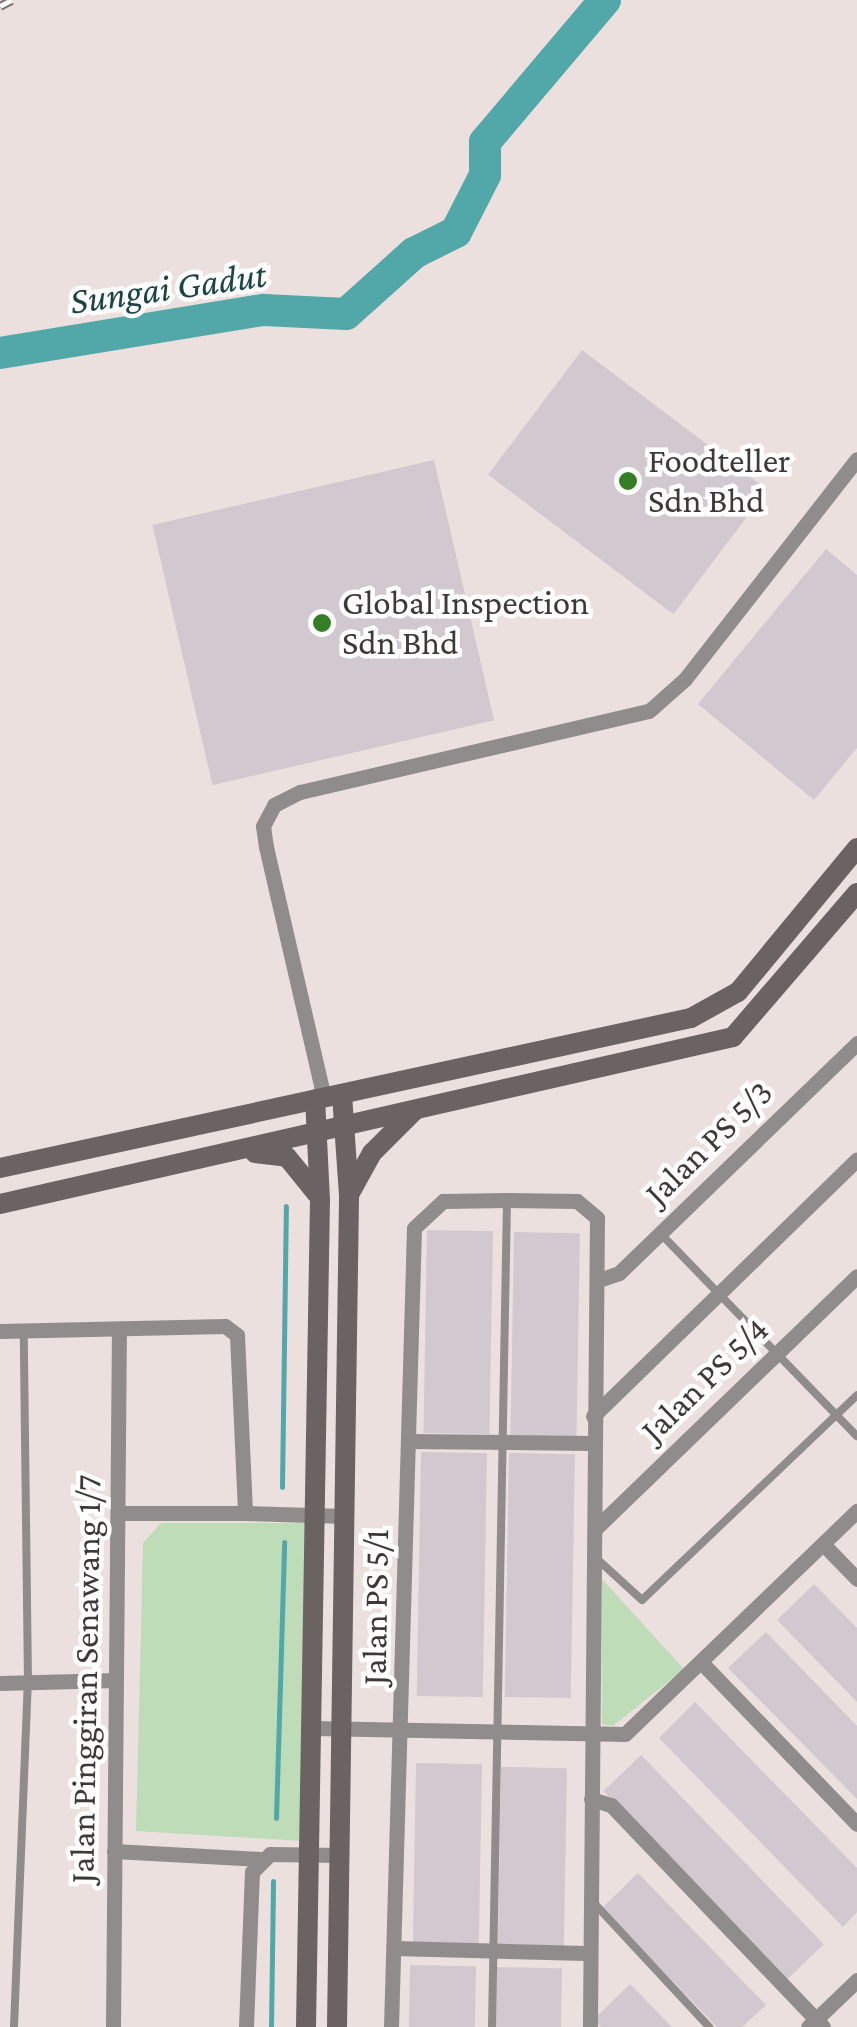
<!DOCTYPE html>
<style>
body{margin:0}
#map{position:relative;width:857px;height:2027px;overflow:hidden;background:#ebe0dd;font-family:"Crimson Pro",serif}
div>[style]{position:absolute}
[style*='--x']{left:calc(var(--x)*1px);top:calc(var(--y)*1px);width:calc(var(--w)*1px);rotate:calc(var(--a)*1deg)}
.green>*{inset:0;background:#bedcb8}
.stream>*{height:5px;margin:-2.5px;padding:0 2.5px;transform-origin:2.5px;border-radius:2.5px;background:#52a7a9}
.river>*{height:32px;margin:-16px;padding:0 16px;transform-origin:16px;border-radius:16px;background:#52a7a9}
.building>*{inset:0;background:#d2c8cf;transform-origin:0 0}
.lane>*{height:8px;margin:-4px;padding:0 4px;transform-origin:4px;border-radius:4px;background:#918c8c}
.street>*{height:15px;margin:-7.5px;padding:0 7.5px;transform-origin:7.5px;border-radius:7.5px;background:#918c8c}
.secondary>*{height:20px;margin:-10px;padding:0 10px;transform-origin:10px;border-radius:10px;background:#6a6362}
.rail>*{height:9px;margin-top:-4.5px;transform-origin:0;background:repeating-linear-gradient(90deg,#fff 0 15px,#797271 0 30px);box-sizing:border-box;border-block:2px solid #797271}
.dots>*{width:28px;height:28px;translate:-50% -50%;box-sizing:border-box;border:5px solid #fff;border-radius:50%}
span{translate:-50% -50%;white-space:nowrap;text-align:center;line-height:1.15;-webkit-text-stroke:9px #fff;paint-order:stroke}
.poi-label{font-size:35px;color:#3d3938}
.left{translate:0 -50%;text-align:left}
.street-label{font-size:35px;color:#3d3938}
.water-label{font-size:38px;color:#1c4445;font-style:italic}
</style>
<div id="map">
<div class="green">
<div style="clip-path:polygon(161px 1523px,308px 1523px,302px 1841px,136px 1831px,143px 1543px)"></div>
<div style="clip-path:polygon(602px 1579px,684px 1669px,613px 1726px,602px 1724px)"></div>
</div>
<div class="stream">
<div style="--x:282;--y:1487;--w:281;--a:-89.2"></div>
<div style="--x:276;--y:1818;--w:276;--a:-88.3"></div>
<div style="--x:271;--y:2027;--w:146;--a:-89.2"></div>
</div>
<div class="river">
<div style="--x:0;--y:353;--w:267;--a:-9.3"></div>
<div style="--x:264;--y:310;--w:82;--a:2.8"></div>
<div style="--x:346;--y:314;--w:91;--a:-41.9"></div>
<div style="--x:414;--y:253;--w:47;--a:-26.6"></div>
<div style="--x:456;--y:232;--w:64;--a:-63"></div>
<div style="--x:485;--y:175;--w:33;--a:-90"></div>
<div style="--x:485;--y:142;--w:186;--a:-49.8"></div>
</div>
<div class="building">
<div style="left:582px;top:350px;width:232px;height:156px;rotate:37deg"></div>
<div style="left:434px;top:460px;width:267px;height:289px;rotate:77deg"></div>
<div style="clip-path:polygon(826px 549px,857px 575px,857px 748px,814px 800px,698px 704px)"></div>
<div style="left:427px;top:1230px;width:66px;height:203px;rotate:1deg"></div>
<div style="left:514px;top:1232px;width:66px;height:204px;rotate:1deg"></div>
<div style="left:421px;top:1452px;width:66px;height:244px;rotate:1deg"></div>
<div style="left:509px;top:1453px;width:66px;height:244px;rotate:1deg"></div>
<div style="clip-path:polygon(814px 1584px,857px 1628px,857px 1702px,777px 1620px)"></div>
<div style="clip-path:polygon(766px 1632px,857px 1726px,857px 1799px,728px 1668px)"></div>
<div style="clip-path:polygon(695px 1702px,857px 1868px,857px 1912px,843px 1927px,659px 1738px)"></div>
<div style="left:641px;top:1755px;width:263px;height:52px;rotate:46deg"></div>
<div style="left:416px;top:1763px;width:66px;height:183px;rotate:1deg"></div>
<div style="left:501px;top:1767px;width:66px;height:183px;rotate:1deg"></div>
<div style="clip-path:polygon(638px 1873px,766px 2005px,742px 2027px,717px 2027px,602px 1908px)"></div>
<div style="left:410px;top:1965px;width:66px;height:62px;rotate:1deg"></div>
<div style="left:496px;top:1967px;width:66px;height:60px;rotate:1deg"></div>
<div style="clip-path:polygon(630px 1984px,672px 2027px,601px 2027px,594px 2019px)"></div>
</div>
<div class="lane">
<div style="--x:659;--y:1232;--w:284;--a:45.9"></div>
<div style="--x:596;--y:1558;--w:62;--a:42.4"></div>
<div style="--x:642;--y:1600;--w:297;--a:-43.6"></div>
<div style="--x:593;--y:1902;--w:171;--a:47.1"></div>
<div style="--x:14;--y:2027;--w:345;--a:-87.7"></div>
<div style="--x:28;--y:1682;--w:350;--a:-90.7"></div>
<div style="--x:492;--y:2027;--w:825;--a:-88.96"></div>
</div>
<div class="street">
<div style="--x:324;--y:1098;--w:258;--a:-103"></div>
<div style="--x:266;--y:847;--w:21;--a:-98"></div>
<div style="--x:263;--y:826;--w:24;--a:-62"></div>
<div style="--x:274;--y:805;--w:29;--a:-27"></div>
<div style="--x:300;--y:792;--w:358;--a:-13.1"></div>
<div style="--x:649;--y:711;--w:48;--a:-41.6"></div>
<div style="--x:685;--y:679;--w:279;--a:-52"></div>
<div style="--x:599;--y:1280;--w:21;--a:-19"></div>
<div style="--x:619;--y:1273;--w:331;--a:-44"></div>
<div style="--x:0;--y:1331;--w:225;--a:-1.3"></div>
<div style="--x:225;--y:1326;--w:15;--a:37"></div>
<div style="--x:237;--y:1335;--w:178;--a:87.4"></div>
<div style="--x:245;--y:1513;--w:126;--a:180"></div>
<div style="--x:593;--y:1416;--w:368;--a:-44.2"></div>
<div style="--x:408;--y:1441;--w:183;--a:0.6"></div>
<div style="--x:245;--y:1513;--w:100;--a:1.7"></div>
<div style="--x:595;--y:1529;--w:364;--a:-44"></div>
<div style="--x:823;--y:1544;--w:49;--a:45.8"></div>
<div style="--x:701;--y:1662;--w:225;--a:46.1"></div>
<div style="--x:0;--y:1683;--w:116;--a:-1.5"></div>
<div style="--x:314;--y:1728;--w:311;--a:1.1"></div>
<div style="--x:625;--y:1734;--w:322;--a:-43.9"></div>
<div style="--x:591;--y:1799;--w:21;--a:17"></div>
<div style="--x:611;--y:1805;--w:307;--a:46.3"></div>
<div style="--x:114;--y:1851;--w:146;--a:3.1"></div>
<div style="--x:394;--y:1948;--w:191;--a:1.5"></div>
<div style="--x:113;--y:2027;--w:695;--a:-89.51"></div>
<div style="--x:246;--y:2027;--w:155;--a:-87.8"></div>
<div style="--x:252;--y:1872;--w:25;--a:-45"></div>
<div style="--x:270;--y:1854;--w:70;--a:0.8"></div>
<div style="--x:391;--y:2027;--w:799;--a:-88.35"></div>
<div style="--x:414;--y:1228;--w:40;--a:-43"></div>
<div style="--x:443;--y:1201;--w:64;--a:-0.9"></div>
<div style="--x:507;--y:1200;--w:70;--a:0.8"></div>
<div style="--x:577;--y:1201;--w:26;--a:40"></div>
<div style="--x:597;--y:1218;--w:809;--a:90.5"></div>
<div style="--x:808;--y:2027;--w:68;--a:-43.8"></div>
</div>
<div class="secondary">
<div style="--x:255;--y:1153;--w:32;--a:7"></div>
<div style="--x:287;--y:1157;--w:48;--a:51"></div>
<div style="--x:0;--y:1168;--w:707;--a:-12.25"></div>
<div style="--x:691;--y:1018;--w:54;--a:-29"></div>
<div style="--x:738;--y:992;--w:187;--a:-50.4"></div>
<div style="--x:350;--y:1193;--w:46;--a:-61.2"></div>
<div style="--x:372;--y:1153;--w:61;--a:-45"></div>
<div style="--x:0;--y:1204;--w:752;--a:-12.83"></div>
<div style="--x:733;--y:1037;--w:190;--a:-49.3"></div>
<div style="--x:306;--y:2027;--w:827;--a:-89.03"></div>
<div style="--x:320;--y:1200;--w:101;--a:-92.8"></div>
<div style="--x:337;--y:2027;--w:832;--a:-89.17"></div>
<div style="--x:349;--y:1195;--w:100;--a:-94"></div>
</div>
<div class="rail">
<div style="--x:0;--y:6;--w:13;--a:-27"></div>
</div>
<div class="dots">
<div style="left:628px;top:481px;background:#347f26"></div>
<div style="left:322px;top:623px;background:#347f26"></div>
</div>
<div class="poi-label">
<span class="left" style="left:648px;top:481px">Foodteller<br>Sdn Bhd</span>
<span class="left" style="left:342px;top:623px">Global Inspection<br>Sdn Bhd</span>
</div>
<div class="street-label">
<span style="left:709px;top:1143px;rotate:-44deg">Jalan PS 5/3</span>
<span style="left:705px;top:1380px;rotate:-44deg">Jalan PS 5/4</span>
<span style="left:376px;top:1607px;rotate:-89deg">Jalan PS 5/1</span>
<span style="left:86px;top:1679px;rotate:-89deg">Jalan Pinggiran Senawang 1/7</span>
</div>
<div class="water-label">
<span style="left:168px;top:288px;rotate:-8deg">Sungai Gadut</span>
</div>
</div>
